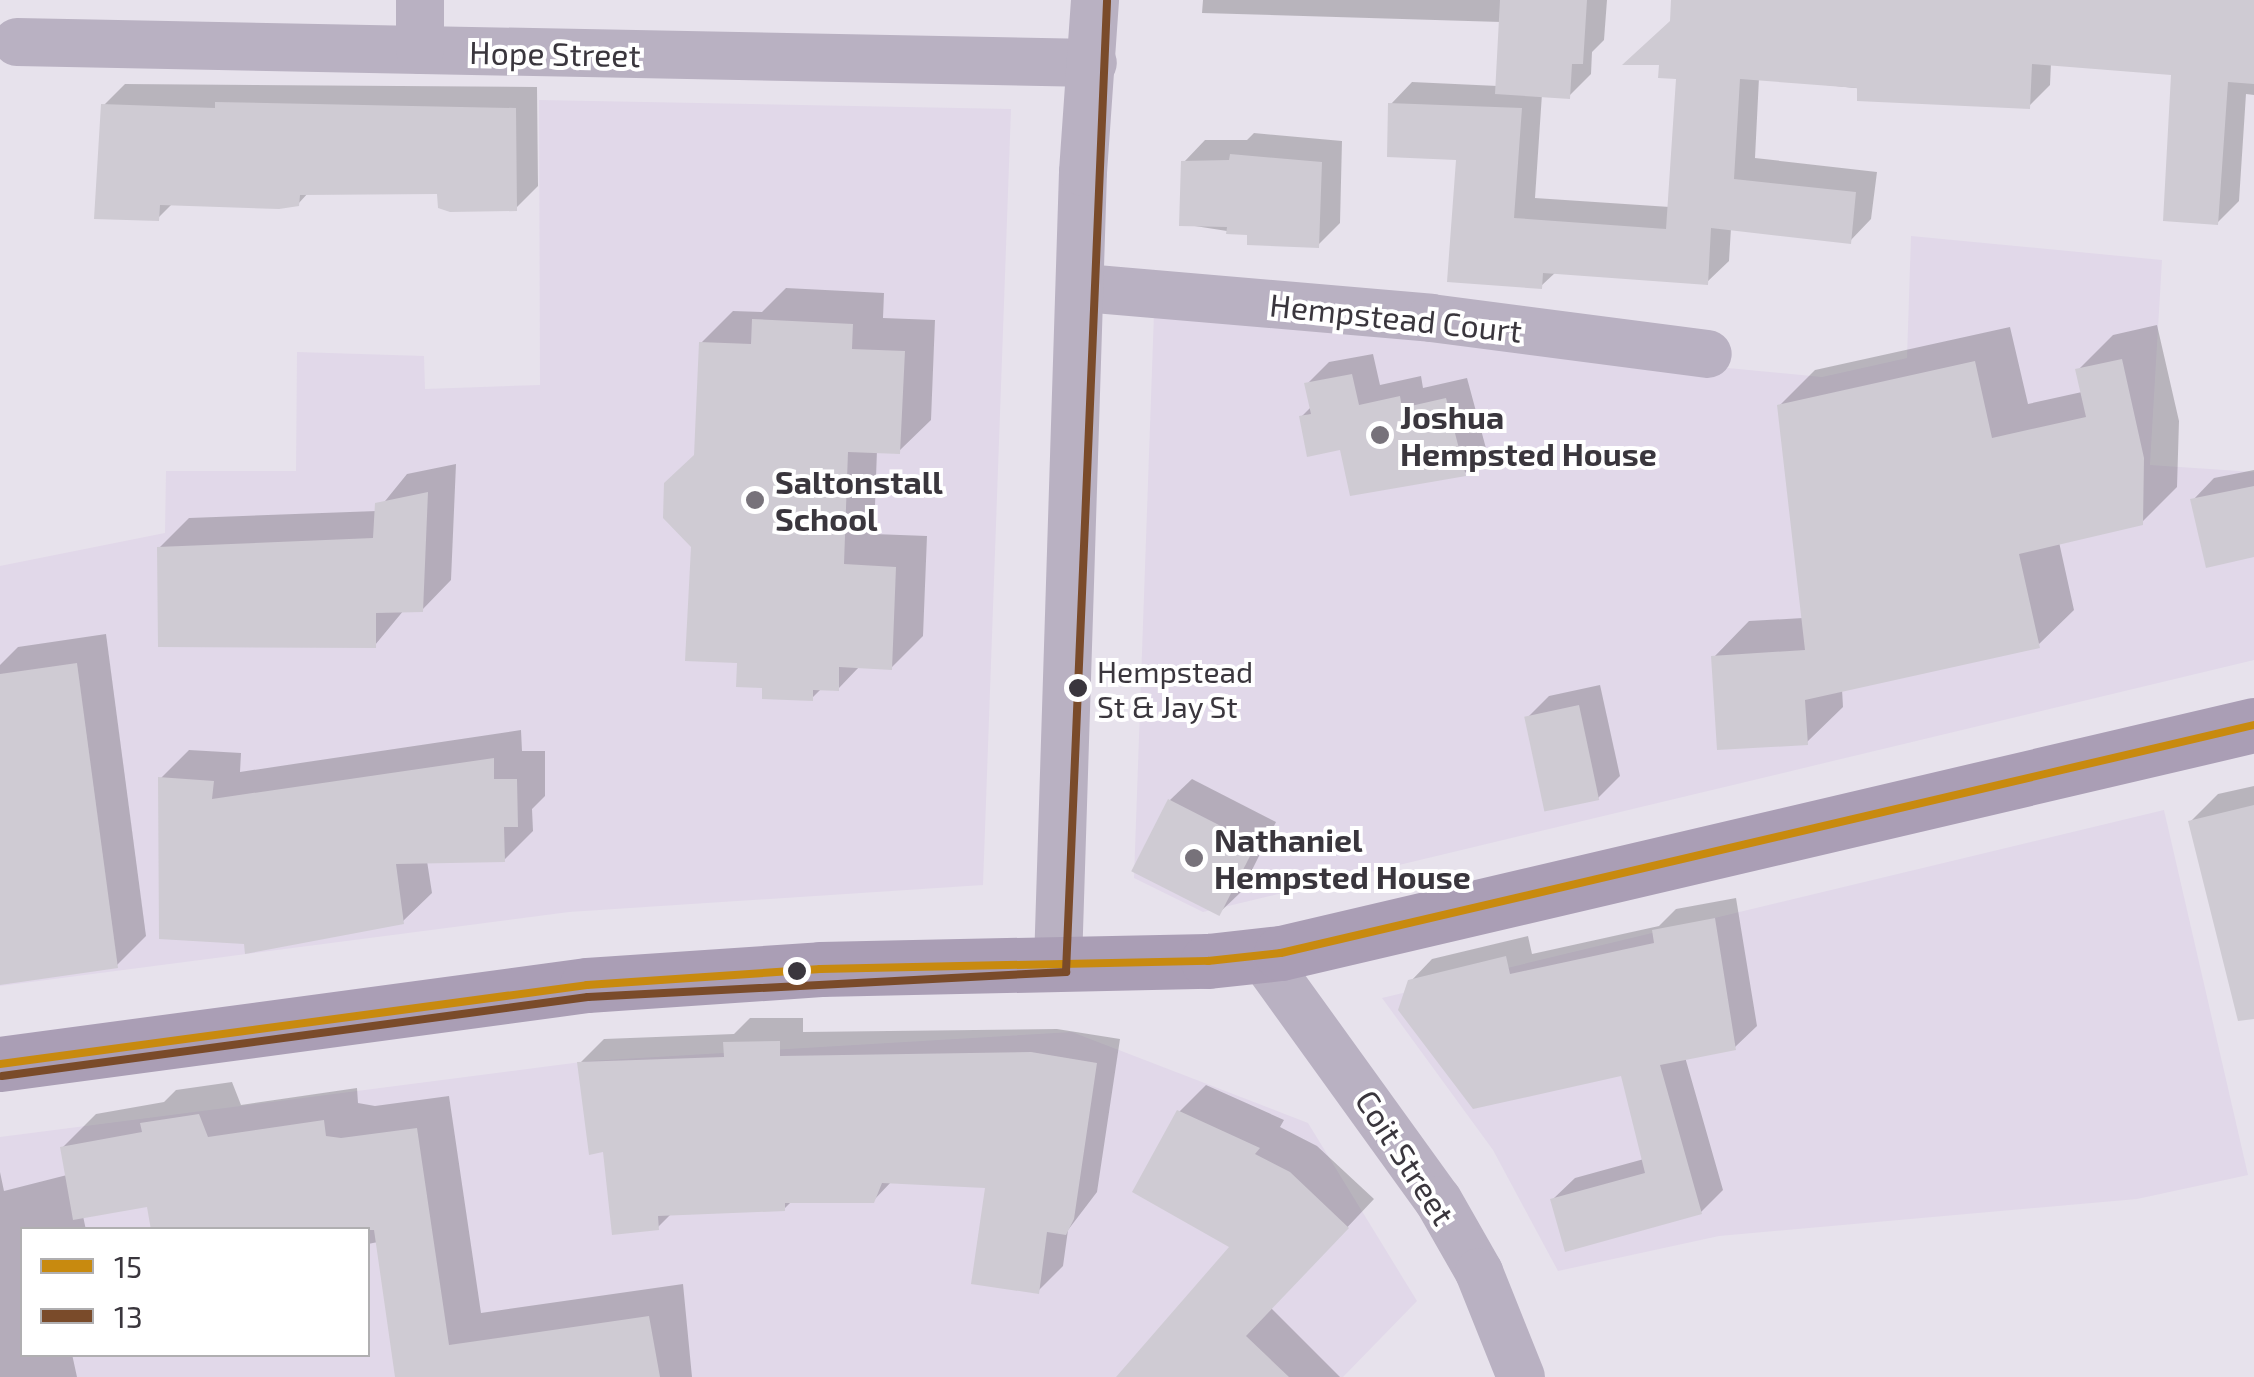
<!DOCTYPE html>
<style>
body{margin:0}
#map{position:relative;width:2254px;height:1377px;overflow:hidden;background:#e7e2ec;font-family:"Exo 2",sans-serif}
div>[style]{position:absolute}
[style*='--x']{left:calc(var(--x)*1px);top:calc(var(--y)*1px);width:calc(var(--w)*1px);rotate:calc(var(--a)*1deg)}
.built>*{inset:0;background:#e1d8e9}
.shadow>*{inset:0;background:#0003}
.building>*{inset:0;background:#cfcbd3;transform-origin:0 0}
.street>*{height:48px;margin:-24px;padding:0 24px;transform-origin:24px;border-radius:24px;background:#b9b1c2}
.primary>*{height:55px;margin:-27.5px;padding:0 27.5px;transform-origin:27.5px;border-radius:27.5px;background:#aa9eb5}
.bus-1>*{height:8px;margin:-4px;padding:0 4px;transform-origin:4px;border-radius:4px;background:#c88a0f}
.bus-2>*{height:8px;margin:-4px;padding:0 4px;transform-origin:4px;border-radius:4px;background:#7a4b2a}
.dots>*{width:28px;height:28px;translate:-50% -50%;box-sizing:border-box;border:5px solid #fff;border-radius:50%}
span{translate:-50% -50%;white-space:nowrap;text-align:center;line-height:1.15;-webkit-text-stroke:8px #fff;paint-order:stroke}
.bus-label{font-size:30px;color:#3a363d}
.left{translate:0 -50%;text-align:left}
.street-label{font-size:32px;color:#3a363d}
.poi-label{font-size:32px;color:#3a363d;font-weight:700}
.legend{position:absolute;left:20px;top:1227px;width:350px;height:130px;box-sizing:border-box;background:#fff;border:2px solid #b0afb1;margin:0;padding:12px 18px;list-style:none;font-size:30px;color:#3a363d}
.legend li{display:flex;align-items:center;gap:20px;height:50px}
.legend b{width:50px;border:2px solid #b0afb1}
</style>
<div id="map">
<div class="built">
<div style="clip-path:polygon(539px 100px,1011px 109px,983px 885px,569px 912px,0 986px,0 566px,165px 533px,166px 471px,296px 471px,297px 352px,424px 356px,425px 389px,540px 385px)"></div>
<div style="clip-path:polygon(1911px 236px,2162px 260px,2150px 465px,2254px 472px,2254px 660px,1203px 912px,1134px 878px,1154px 313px,1822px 377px,1907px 358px)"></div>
<div style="clip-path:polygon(2164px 810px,2248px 1175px,2137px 1199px,1719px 1236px,1558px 1271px,1493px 1150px,1382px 998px)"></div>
<div style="clip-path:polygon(evenodd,1072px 1032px,1308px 1123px,1417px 1301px,1343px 1377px,0 1377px,0 1137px,589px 1061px,1072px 1032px,22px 1230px,368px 1230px,368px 1354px,22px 1354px,22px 1230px)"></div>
</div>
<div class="shadow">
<div style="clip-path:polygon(1203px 0,1607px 0,1604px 40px,1592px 52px,1591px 74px,1569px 96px,1542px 94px,1535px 198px,1670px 207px,1679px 76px,1674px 0,2254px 0,2254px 95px,2246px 94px,2239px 201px,2217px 223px,2174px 73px,2051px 63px,2050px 85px,2029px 106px,1759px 78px,1755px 158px,1877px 172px,1871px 219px,1850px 241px,1731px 228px,1729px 261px,1707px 282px,1556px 272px,1541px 286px,1459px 158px,1391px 104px,1412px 82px,1498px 86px,1501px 22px,1202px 13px)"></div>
<div style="clip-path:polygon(125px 84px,537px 87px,538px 186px,516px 208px,440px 192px,309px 192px,298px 204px,173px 203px,158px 218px,103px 106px)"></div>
<div style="clip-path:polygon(1254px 133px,1342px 141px,1340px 223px,1318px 245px,1182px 224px,1184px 162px,1205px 140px,1247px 140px)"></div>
<div style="clip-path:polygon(786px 288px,884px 293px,883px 318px,935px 320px,931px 420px,899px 451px,877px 450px,874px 534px,927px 536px,923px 636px,891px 668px,860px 666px,838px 689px,822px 688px,812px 698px,764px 686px,740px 661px,696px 454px,701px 343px,733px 311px,762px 312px)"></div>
<div style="clip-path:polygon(2157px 325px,2179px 421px,2177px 487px,2141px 523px,2059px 542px,2074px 610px,2038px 645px,1842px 689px,1843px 707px,1807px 742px,1714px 657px,1749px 621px,1803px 618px,1779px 406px,1815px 370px,2010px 327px,2028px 404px,2082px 392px,2078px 370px,2113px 335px)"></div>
<div style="clip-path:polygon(1373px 354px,1380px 385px,1421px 376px,1423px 388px,1467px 378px,1487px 452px,1465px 473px,1342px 447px,1301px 417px,1312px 406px,1307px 384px,1329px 362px)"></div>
<div style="clip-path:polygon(456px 464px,451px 580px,422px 610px,404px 610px,375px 645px,159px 548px,189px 518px,377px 511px,407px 474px)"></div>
<div style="clip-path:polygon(2254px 470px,2254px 555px,2193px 500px,2214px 478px)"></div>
<div style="clip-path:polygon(106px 634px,146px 936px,116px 966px,0 984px,0 665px,18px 647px)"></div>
<div style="clip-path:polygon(1600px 685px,1620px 776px,1598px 798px,1527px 718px,1549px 696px)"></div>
<div style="clip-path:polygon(521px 730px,522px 751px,545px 751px,545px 796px,532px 809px,533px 831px,504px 860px,427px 861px,432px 893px,403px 921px,161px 778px,189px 750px,241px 753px,240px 772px)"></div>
<div style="clip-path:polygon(1192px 779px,1276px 822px,1241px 892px,1219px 913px,1170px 800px)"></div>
<div style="clip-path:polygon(2254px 786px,2254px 1011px,2191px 821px,2218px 794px)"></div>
<div style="clip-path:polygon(1736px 898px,1757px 1026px,1735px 1047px,1685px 1057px,1723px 1190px,1701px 1212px,1553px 1199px,1575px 1178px,1644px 1159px,1623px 1073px,1410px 982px,1432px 959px,1528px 936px,1532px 954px,1659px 926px,1676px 909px)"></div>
<div style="clip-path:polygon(750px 1018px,803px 1018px,803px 1032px,1057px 1029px,1120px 1039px,1097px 1192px,1068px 1230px,1063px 1266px,1038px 1291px,988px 1186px,892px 1181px,873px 1201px,793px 1200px,784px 1209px,672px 1213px,658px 1227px,606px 1149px,580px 1063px,604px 1039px,734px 1034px)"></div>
<div style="clip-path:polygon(232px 1082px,241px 1105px,357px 1088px,358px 1103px,375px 1106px,449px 1096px,481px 1313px,683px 1284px,692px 1377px,397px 1377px,378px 1242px,368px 1244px,368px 1230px,149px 1204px,83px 1216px,86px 1230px,22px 1230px,22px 1354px,72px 1354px,77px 1377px,0 1377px,0 1172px,4px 1191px,67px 1175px,62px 1148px,96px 1114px,164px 1102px,176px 1090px)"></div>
<div style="clip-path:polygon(1206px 1085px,1284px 1120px,1280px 1127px,1317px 1146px,1374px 1199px,1271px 1308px,1340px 1377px,1120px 1377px,1232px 1247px,1179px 1112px)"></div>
</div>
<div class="building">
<div style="clip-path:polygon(1500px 0,1587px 0,1583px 64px,1572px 64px,1570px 99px,1495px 94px)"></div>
<div style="clip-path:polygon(1671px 0,2254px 0,2254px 84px,2228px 82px,2218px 225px,2163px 221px,2171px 75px,2032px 64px,2030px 109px,1857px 101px,1857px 88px,1740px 79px,1734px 179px,1856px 192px,1851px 244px,1711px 228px,1708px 285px,1543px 273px,1542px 289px,1447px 282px,1456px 160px,1387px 157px,1388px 103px,1522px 108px,1514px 218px,1666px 229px,1676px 79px,1658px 78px,1659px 65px,1622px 65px,1670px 21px)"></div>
<div style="clip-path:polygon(215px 102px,516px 108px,517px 211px,450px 212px,438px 208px,437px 194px,300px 195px,299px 206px,279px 209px,160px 205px,159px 221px,94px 219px,101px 104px,215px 108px)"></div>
<div style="clip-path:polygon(1230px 154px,1322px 162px,1319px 248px,1247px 245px,1247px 235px,1226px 234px,1227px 227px,1179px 226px,1181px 161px,1229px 160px)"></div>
<div style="clip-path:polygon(752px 319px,853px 324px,852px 349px,905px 351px,900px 454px,848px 452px,844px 564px,896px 567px,892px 670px,839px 667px,839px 691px,813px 690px,813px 701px,762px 699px,762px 688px,736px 687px,737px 663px,685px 661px,691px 547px,663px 518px,664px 483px,694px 455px,699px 342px,751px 344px)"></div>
<div style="clip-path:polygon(2122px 359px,2144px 458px,2143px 525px,2019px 554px,2040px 648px,1805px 700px,1808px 745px,1717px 750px,1711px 656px,1805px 650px,1777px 405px,1975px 361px,1992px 438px,2086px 417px,2075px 369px)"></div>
<div style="clip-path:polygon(1352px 374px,1359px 405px,1400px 396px,1402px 408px,1446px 398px,1466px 476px,1350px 496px,1340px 450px,1307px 457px,1299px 416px,1311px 414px,1304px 383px)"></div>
<div style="clip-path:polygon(2254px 486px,2254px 557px,2206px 568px,2190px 499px)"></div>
<div style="clip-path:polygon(428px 492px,423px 612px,376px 613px,376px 648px,158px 647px,157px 547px,373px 538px,375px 503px)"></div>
<div style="clip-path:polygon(77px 663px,118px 968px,0 985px,0 674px)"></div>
<div style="left:1579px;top:705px;width:97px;height:56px;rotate:78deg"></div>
<div style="clip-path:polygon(494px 758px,494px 779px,517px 779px,518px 827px,504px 827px,505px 862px,396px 864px,404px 924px,245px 954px,244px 944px,159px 939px,158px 777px,214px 781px,212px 799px)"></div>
<div style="left:1168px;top:799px;width:99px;height:81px;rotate:27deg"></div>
<div style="clip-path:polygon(2254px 805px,2254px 1019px,2238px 1021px,2188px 821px)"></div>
<div style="clip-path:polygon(1715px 918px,1736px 1050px,1660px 1065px,1702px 1214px,1565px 1252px,1550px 1199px,1645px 1173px,1621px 1076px,1473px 1109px,1398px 1010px,1408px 980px,1506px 956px,1510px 974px,1654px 943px,1652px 930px)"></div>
<div style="clip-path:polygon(780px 1041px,780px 1056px,1031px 1052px,1097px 1063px,1074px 1219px,1066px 1235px,1047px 1232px,1039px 1294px,971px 1284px,985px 1188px,882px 1183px,874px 1203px,785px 1203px,785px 1211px,658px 1216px,659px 1230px,612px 1235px,603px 1152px,589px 1155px,577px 1062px,724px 1057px,723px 1042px)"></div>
<div style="clip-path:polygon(1177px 1110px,1260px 1148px,1255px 1154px,1290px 1172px,1349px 1228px,1246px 1336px,1289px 1377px,1116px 1377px,1229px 1247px,1132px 1192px)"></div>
<div style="clip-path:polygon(199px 1114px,208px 1137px,324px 1120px,326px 1136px,341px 1138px,417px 1128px,449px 1345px,649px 1316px,660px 1377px,395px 1377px,374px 1230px,151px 1230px,147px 1207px,73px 1220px,60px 1147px,142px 1132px,140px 1123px)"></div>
</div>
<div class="street">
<div style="--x:17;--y:42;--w:1076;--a:1.12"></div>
<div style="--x:420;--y:50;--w:50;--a:-90"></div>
<div style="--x:1084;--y:288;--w:348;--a:4.9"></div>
<div style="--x:1431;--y:318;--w:279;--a:7.4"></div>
<div style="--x:1261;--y:955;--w:302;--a:54.2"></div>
<div style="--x:1438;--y:1200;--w:83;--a:60.3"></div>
<div style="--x:1479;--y:1272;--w:113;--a:68.2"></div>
<div style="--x:1058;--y:963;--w:791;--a:-88.19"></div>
<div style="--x:1083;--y:172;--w:172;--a:-86"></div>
</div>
<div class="primary">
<div style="--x:0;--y:1064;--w:592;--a:-7.66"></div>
<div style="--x:587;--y:985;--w:234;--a:-3.9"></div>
<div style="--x:820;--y:969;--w:388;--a:-1.2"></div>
<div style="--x:1208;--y:961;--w:73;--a:-6.3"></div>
<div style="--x:1281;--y:953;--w:999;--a:-13.19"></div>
</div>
<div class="bus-1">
<div style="--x:0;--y:1064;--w:592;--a:-7.66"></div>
<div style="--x:587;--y:985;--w:234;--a:-3.9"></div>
<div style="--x:820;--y:969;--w:388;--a:-1.2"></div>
<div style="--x:1208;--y:961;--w:73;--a:-6.3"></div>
<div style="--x:1281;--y:953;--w:999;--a:-13.19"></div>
</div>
<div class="bus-2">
<div style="--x:2;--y:1076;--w:591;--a:-7.68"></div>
<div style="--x:588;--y:997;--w:479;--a:-3"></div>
<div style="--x:1066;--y:972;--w:972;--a:-87.58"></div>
</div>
<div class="dots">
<div style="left:1380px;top:435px;background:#77727a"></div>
<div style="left:755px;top:500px;background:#77727a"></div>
<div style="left:1078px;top:688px;background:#3a363d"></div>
<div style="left:1194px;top:858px;background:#77727a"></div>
<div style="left:797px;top:971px;background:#3a363d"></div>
</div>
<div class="bus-label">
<span class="left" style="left:1097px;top:688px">Hempstead<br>St &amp; Jay St</span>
</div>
<div class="street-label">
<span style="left:555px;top:53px;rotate:1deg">Hope Street</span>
<span style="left:1396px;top:317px;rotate:6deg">Hempstead Court</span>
<span style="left:1406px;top:1157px;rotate:57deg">Coit Street</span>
</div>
<div class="poi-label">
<span class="left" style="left:1400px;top:435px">Joshua<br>Hempsted House</span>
<span class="left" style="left:775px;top:500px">Saltonstall<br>School</span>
<span class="left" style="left:1214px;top:858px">Nathaniel<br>Hempsted House</span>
</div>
<ul class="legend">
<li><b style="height:12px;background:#c88a0f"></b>15</li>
<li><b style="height:12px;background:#7a4b2a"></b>13</li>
</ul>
</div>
